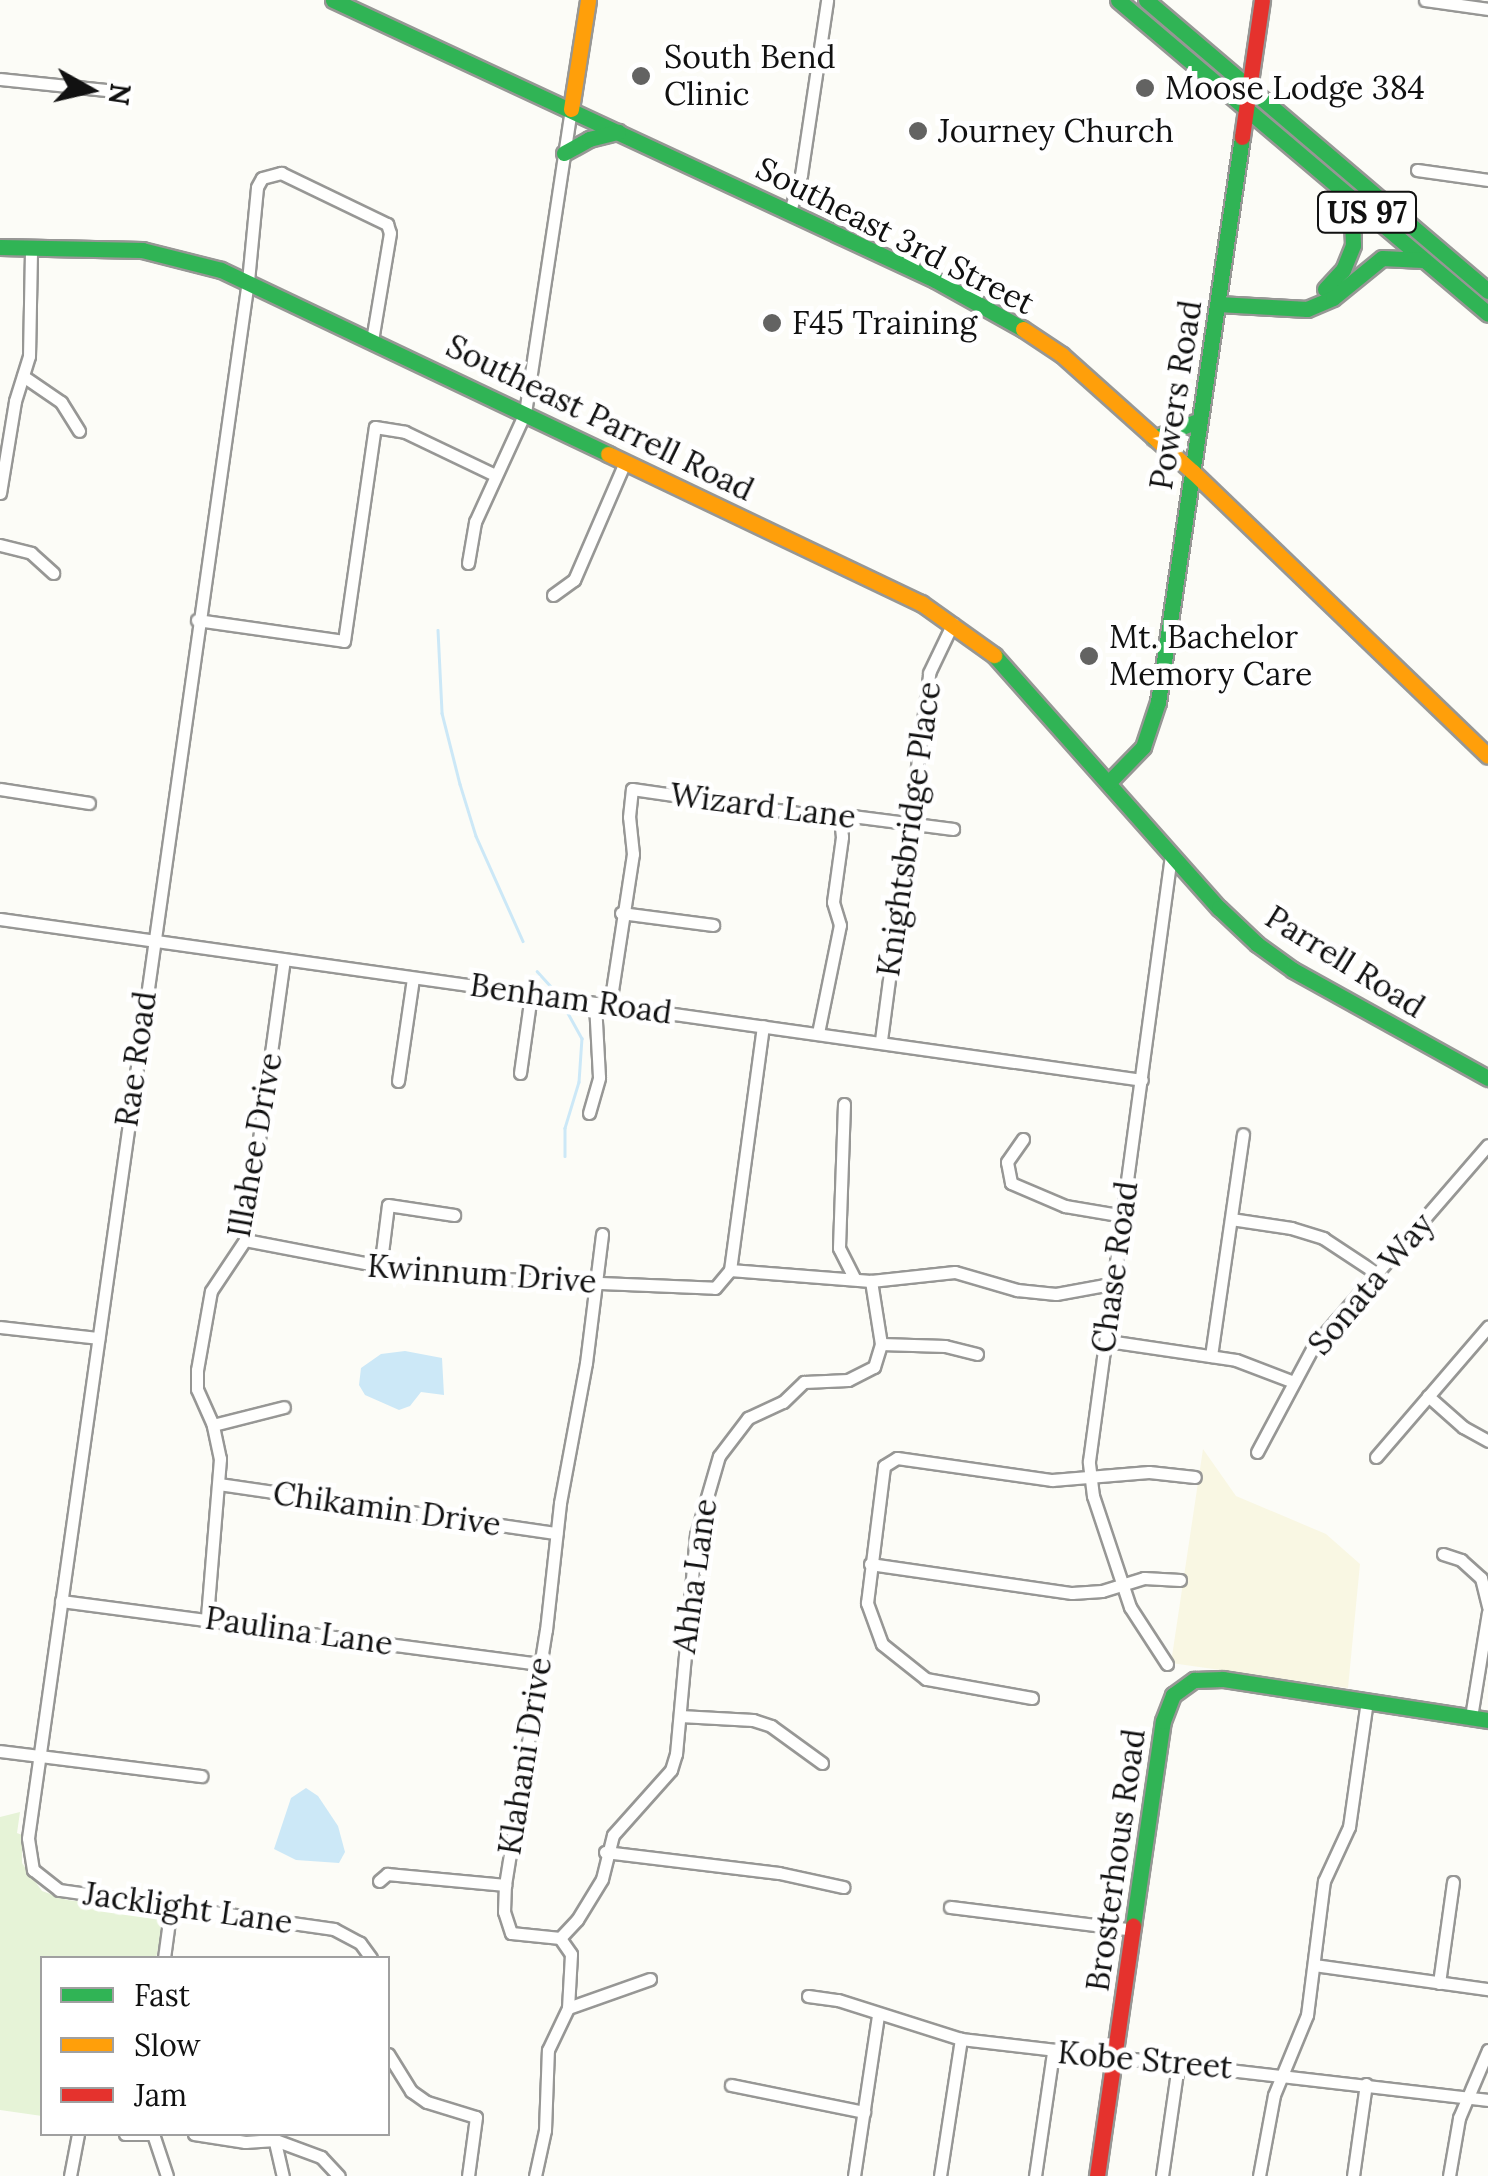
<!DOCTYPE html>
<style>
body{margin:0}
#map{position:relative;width:1488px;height:2176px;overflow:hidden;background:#fcfcf7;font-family:Lora,serif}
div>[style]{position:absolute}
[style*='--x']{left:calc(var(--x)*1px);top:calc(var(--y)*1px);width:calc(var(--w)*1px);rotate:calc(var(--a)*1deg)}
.farmland>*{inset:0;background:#f9f7e3}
.green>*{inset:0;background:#e6f3d7}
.water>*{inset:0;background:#cce8f7}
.stream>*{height:2.5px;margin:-1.25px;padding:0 1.25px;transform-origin:1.25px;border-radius:1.25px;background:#cce8f7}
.roads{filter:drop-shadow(2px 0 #979795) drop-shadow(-2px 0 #979795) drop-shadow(0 2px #979795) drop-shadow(0 -2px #979795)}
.street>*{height:11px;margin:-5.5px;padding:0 5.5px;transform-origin:5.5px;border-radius:5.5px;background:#fffffe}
.fast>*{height:15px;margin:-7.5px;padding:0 7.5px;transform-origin:7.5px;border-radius:7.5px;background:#30b455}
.slow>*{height:15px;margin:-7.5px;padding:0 7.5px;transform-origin:7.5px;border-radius:7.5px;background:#ff9f0a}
.jam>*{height:15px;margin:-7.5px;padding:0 7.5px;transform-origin:7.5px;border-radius:7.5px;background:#e5322d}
.dots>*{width:28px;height:28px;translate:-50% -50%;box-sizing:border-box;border:5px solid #fff;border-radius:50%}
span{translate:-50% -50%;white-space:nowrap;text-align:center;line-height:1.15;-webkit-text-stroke:10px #fff;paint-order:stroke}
.shield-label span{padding:2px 8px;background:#fff;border:2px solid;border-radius:8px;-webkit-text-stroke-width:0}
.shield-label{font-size:30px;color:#111;font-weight:700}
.poi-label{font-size:32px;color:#111}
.left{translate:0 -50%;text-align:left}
.street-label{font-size:32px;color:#111}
.legend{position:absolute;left:40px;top:1956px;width:350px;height:180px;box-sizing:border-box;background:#fff;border:2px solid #a0a0a0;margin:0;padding:12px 18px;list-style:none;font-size:30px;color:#111}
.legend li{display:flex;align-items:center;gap:20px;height:50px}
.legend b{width:50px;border:2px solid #a0a0a0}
.north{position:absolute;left:40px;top:40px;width:100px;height:100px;-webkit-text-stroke:8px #fff;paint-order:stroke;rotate:98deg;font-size:28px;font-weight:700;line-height:40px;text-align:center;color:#111}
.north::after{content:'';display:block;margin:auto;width:35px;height:45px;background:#111;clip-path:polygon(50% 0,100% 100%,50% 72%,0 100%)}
</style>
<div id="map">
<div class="farmland">
<div style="clip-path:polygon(1203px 1449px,1236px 1496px,1326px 1534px,1360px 1564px,1348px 1688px,1171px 1663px)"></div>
</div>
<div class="green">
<div style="clip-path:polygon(20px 1812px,17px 1833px,22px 1835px,22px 1863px,42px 1891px,67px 1900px,156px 1909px,164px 1922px,156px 1958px,42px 1958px,42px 2116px,0 2110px,0 1817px)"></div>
</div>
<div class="water">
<div style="clip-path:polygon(405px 1351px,442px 1358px,444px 1395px,421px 1392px,410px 1406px,399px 1410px,365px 1395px,359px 1385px,361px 1368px,381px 1354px)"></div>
<div style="clip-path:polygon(306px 1788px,318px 1796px,338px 1826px,345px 1852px,339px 1863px,296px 1860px,274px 1849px,291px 1798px)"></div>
</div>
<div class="stream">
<div style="--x:438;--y:630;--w:83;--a:87.2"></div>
<div style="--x:442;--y:713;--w:73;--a:75.8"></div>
<div style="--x:460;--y:784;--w:54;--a:72.9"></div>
<div style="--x:476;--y:836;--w:115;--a:65.9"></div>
<div style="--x:537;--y:971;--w:27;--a:48"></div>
<div style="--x:564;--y:1006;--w:37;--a:61"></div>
<div style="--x:582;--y:1038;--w:44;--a:93.9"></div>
<div style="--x:579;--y:1082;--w:48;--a:106.9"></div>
<div style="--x:565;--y:1128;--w:28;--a:90"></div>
</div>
<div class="roads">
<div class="street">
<div style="--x:1425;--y:0;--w:64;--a:8.1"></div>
<div style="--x:0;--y:79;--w:118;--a:5.9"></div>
<div style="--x:1417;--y:170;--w:72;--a:8"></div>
<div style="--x:790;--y:211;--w:38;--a:-73"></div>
<div style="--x:801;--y:175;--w:177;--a:-81.5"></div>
<div style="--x:23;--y:376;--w:46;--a:34.4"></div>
<div style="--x:61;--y:402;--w:34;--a:58"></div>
<div style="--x:0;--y:493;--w:93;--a:-80.7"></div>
<div style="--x:15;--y:401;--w:47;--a:-72.7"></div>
<div style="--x:29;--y:356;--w:109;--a:-88.9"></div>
<div style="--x:0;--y:545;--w:32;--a:14"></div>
<div style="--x:31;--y:553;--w:30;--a:42"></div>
<div style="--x:468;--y:563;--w:42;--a:-80.3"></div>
<div style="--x:475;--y:522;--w:120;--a:-65.4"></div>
<div style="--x:525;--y:413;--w:307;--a:-81.4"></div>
<div style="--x:553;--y:595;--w:26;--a:-36"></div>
<div style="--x:574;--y:580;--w:129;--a:-66.6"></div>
<div style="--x:197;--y:620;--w:148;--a:8.1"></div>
<div style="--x:344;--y:641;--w:216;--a:-81.8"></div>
<div style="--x:375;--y:427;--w:30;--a:9"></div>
<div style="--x:405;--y:432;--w:100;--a:25.5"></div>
<div style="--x:0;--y:789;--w:90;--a:8.9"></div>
<div style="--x:621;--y:913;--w:93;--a:7.4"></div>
<div style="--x:0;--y:919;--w:1153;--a:8.02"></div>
<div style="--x:610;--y:1004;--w:152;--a:-81.3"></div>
<div style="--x:633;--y:854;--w:37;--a:-96"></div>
<div style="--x:629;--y:817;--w:28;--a:-84"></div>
<div style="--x:632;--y:789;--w:210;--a:8.2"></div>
<div style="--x:840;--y:819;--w:12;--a:-14"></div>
<div style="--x:852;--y:816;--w:102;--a:7.3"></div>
<div style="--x:818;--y:1033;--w:110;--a:-78.5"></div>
<div style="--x:840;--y:925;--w:24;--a:-107"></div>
<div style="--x:833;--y:902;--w:66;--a:-82.1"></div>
<div style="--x:842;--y:837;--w:18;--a:-96"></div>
<div style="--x:881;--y:1040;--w:370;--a:-82.5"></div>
<div style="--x:929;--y:673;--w:55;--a:-64.4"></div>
<div style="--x:520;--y:1073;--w:79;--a:-82"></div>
<div style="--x:398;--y:1081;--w:104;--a:-81.7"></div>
<div style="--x:844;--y:1104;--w:144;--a:92"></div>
<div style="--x:839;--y:1248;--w:33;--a:63"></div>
<div style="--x:589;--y:1113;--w:37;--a:-74"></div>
<div style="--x:599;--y:1077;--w:74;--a:-93.1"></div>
<div style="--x:1023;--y:1139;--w:28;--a:125"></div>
<div style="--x:1007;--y:1162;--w:21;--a:79"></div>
<div style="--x:1011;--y:1183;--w:59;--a:23.1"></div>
<div style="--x:1065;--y:1206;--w:60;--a:9.6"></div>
<div style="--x:1231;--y:1219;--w:61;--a:8.5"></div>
<div style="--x:1291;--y:1228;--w:34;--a:17"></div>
<div style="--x:1323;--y:1238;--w:64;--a:33.4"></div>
<div style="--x:245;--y:1240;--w:190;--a:10.9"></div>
<div style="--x:432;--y:1276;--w:283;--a:2.4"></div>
<div style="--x:715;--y:1288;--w:23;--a:-50"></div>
<div style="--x:730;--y:1270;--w:246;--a:-82.3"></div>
<div style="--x:380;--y:1269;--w:64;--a:-82.9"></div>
<div style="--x:388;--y:1205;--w:67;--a:8.6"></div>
<div style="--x:730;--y:1270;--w:141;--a:4.5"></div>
<div style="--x:871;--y:1281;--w:84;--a:-6.1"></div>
<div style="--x:955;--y:1272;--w:65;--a:16.2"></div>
<div style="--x:1017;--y:1290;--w:39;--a:6"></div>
<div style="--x:1056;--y:1294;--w:61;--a:-10.4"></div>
<div style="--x:0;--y:1327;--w:99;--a:6.4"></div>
<div style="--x:1108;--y:1341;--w:129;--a:8.4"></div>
<div style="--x:1236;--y:1360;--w:62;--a:20.8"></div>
<div style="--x:881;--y:1344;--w:64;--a:1.8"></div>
<div style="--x:945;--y:1346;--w:33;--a:14"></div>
<div style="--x:1211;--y:1356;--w:224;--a:-81.8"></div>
<div style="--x:1428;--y:1396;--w:47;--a:41.5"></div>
<div style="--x:1463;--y:1427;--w:29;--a:29"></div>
<div style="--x:213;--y:1425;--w:73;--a:-14.2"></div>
<div style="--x:1257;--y:1452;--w:119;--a:-61.9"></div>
<div style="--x:1313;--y:1347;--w:267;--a:-49.1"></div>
<div style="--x:1376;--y:1457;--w:172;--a:-49.3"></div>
<div style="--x:219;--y:1484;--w:341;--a:8.3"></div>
<div style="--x:1443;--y:1554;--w:19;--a:18"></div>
<div style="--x:1461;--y:1560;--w:27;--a:42"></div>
<div style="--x:1481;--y:1578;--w:30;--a:76"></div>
<div style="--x:870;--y:1564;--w:204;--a:8.2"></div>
<div style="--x:1072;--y:1593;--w:30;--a:-4"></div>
<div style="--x:1102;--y:1591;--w:44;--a:-17.2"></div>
<div style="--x:1144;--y:1578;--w:36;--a:3"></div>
<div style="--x:61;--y:1601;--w:481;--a:7.5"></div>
<div style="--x:207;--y:1617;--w:159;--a:-85.3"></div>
<div style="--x:220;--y:1459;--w:35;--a:-102"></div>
<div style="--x:213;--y:1425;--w:39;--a:-114"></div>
<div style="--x:197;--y:1389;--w:19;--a:-90"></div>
<div style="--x:197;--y:1370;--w:80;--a:-80"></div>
<div style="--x:211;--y:1291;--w:61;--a:-56.3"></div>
<div style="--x:245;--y:1240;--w:283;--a:-82.1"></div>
<div style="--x:1167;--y:1664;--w:68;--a:-123"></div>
<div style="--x:1130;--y:1607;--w:117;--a:-108.4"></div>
<div style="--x:1093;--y:1496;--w:35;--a:-97"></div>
<div style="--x:1089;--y:1461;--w:612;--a:-82.29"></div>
<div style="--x:1032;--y:1698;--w:108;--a:-169.8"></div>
<div style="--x:926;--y:1679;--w:56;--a:-141.5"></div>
<div style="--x:882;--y:1644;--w:44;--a:-110.1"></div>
<div style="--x:867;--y:1603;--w:138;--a:-82.9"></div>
<div style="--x:884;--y:1466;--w:15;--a:-32"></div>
<div style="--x:897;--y:1458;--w:157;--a:8.1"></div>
<div style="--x:1052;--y:1480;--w:97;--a:-4.7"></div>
<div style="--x:1149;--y:1472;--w:46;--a:6.2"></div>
<div style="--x:680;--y:1716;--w:73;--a:3.1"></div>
<div style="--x:753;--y:1720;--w:19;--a:18"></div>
<div style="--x:771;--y:1726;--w:63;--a:36"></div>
<div style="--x:1471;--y:1717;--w:106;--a:-80.8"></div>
<div style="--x:0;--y:1751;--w:203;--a:7.1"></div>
<div style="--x:605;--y:1852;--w:175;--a:6.9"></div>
<div style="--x:779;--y:1873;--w:66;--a:12.3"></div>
<div style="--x:379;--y:1881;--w:11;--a:-41"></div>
<div style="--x:387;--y:1874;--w:119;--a:5.3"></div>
<div style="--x:950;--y:1907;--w:185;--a:7.1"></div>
<div style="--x:560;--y:1938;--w:25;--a:-47"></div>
<div style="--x:577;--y:1920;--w:48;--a:-58.6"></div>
<div style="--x:602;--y:1879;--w:45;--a:-76"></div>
<div style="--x:613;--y:1835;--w:87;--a:-48.3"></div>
<div style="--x:671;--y:1770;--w:17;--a:-73"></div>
<div style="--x:676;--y:1754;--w:220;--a:-84.8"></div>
<div style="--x:696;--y:1535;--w:82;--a:-73.8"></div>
<div style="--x:719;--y:1456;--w:48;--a:-52.7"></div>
<div style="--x:748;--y:1418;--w:38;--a:-25"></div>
<div style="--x:783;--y:1402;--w:29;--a:-44"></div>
<div style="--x:804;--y:1382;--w:44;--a:-2.6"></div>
<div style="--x:848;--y:1380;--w:29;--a:-27"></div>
<div style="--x:874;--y:1367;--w:24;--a:-73"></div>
<div style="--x:881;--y:1344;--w:64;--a:-99"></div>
<div style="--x:164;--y:1958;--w:52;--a:-82.3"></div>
<div style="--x:371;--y:1958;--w:19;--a:-126"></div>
<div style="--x:360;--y:1943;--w:30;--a:-152"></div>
<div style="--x:334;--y:1929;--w:278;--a:-171.9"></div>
<div style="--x:59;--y:1890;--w:33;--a:-142"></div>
<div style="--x:33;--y:1870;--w:32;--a:-99"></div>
<div style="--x:28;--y:1838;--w:1572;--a:-81.96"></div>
<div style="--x:248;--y:281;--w:94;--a:-84.5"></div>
<div style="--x:257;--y:187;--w:10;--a:-61"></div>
<div style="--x:262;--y:178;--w:20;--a:-15"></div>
<div style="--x:281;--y:173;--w:118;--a:25.7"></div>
<div style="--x:387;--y:224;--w:9;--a:72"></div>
<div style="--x:390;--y:233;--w:109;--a:99.5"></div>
<div style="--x:1314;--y:1965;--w:176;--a:7.9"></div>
<div style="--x:1439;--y:1983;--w:102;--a:-82.1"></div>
<div style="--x:808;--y:1996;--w:30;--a:8"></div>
<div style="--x:838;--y:2000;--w:129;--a:17.6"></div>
<div style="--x:961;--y:2039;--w:531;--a:6.6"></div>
<div style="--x:568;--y:2008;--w:87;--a:-19.5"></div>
<div style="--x:388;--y:2054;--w:44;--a:58.1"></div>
<div style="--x:411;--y:2091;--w:19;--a:35"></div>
<div style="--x:427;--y:2102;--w:51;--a:17"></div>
<div style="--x:476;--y:2117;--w:60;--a:97.7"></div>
<div style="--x:731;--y:2085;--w:136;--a:11.5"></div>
<div style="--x:125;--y:2134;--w:29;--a:0"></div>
<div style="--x:153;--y:2134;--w:44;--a:71.6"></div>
<div style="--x:194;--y:2134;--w:52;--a:8.9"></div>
<div style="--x:245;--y:2142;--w:30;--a:-4"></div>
<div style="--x:275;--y:2140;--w:49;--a:20.3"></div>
<div style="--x:321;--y:2157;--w:26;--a:47"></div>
<div style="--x:274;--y:2138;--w:39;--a:77"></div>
<div style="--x:70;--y:2176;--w:43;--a:-79.2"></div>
<div style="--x:535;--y:2176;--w:47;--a:-77.7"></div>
<div style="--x:545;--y:2130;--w:80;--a:-87.9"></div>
<div style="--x:548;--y:2050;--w:47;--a:-64.5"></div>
<div style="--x:568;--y:2008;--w:54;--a:-86.8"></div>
<div style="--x:571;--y:1954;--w:19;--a:-125"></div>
<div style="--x:560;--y:1938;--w:49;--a:-174.2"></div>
<div style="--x:511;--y:1933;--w:22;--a:-108"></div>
<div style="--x:504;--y:1912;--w:27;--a:-88"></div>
<div style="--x:505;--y:1885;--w:258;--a:-80.9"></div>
<div style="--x:546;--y:1630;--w:128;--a:-83.7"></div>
<div style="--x:560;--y:1503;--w:142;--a:-79.5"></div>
<div style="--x:586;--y:1363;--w:130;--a:-82.9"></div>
<div style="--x:854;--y:2176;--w:162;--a:-81.5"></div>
<div style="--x:940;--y:2176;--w:139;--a:-81.3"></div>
<div style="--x:1035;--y:2176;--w:125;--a:-81.7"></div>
<div style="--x:1162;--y:2176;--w:112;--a:-81.8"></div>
<div style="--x:1259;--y:2176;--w:82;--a:-79.5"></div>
<div style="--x:1274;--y:2095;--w:87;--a:-67.6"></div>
<div style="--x:1307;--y:2015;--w:135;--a:-82.8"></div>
<div style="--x:1324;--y:1881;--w:60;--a:-65.2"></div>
<div style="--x:1349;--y:1827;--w:127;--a:-81.9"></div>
<div style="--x:1353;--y:2176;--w:93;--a:-82"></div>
<div style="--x:1449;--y:2176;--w:59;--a:-80.2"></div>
<div style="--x:1459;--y:2118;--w:74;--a:-66.9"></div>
</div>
<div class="fast">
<div style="--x:333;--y:0;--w:664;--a:24.94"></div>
<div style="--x:935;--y:280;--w:101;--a:29.1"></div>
<div style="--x:1118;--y:0;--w:485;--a:40.3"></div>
<div style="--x:1146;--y:0;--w:449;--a:40.4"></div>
<div style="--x:564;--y:153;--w:29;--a:-29"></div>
<div style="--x:589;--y:139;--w:30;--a:-14"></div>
<div style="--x:0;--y:247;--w:142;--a:1.2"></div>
<div style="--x:142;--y:250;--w:81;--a:14.2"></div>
<div style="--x:221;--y:270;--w:429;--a:25.4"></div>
<div style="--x:1325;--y:289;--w:26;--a:-47"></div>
<div style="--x:1343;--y:270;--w:27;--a:-68"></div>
<div style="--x:1353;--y:245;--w:24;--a:-92"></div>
<div style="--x:1352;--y:221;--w:28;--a:-111"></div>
<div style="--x:1218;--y:304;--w:89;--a:3.2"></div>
<div style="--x:1307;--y:309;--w:28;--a:-23"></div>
<div style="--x:1333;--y:298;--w:63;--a:-39.2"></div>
<div style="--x:1382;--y:258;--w:41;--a:2.8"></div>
<div style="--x:1154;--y:438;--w:49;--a:-21.4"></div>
<div style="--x:994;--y:655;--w:339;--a:48.4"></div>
<div style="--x:1219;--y:908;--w:52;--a:43.5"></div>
<div style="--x:1257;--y:944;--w:44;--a:35.8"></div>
<div style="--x:1293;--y:970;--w:223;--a:29"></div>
<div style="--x:1109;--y:782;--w:49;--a:-45.8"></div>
<div style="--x:1143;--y:747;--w:47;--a:-71.6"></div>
<div style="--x:1158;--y:702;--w:571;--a:-81.54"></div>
<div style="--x:1133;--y:1926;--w:207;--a:-81.7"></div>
<div style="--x:1163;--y:1721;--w:28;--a:-69"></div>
<div style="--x:1173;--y:1695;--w:26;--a:-36"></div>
<div style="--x:1194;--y:1680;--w:29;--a:-2"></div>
<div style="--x:1223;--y:1679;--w:268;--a:8.8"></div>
</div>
<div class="slow">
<div style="--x:571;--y:109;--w:110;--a:-81.1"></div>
<div style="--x:1023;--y:329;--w:47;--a:33.7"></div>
<div style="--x:1062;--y:355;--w:176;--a:41.8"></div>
<div style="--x:1193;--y:472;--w:409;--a:43.9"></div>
<div style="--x:608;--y:454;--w:347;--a:25.5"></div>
<div style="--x:921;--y:603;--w:90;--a:35.5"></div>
</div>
<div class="jam">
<div style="--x:1242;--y:137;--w:138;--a:-81.7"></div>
<div style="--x:1097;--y:2176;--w:253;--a:-81.8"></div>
</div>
</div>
<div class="dots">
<div style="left:641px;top:76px;background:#636362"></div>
<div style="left:1145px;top:88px;background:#636362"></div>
<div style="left:918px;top:131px;background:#636362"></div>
<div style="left:772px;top:323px;background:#636362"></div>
<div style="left:1089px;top:656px;background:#636362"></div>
</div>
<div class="shield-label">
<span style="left:1367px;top:212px">US 97</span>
</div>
<div class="poi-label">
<span class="left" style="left:664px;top:76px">South Bend<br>Clinic</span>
<span class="left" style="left:1165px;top:88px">Moose Lodge 384</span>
<span class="left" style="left:938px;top:131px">Journey Church</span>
<span class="left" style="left:792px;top:323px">F45 Training</span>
<span class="left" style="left:1109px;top:656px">Mt. Bachelor<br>Memory Care</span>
</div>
<div class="street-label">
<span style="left:895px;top:236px;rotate:27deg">Southeast 3rd Street</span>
<span style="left:1176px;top:395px;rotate:-81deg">Powers Road</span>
<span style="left:600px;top:418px;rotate:26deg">Southeast Parrell Road</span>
<span style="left:763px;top:806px;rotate:7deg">Wizard Lane</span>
<span style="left:909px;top:829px;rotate:-82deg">Knightsbridge Place</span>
<span style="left:1345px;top:962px;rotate:32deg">Parrell Road</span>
<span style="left:571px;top:999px;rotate:8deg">Benham Road</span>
<span style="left:136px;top:1059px;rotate:-82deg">Rae Road</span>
<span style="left:255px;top:1145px;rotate:-80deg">Illahee Drive</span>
<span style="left:1115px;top:1267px;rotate:-82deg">Chase Road</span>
<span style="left:482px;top:1274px;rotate:4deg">Kwinnum Drive</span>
<span style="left:1371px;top:1284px;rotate:-50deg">Sonata Way</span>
<span style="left:387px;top:1509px;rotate:8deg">Chikamin Drive</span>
<span style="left:695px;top:1576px;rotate:-82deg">Ahha Lane</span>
<span style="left:299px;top:1631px;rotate:8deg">Paulina Lane</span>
<span style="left:525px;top:1756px;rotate:-81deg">Klahani Drive</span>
<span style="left:1116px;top:1860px;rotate:-82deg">Brosterhous Road</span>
<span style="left:188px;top:1908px;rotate:8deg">Jacklight Lane</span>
<span style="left:1145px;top:2060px;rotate:5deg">Kobe Street</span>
</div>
<ul class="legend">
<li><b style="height:12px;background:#30b455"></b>Fast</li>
<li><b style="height:12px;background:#ff9f0a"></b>Slow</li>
<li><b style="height:12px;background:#e5322d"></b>Jam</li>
</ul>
<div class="north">N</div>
</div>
